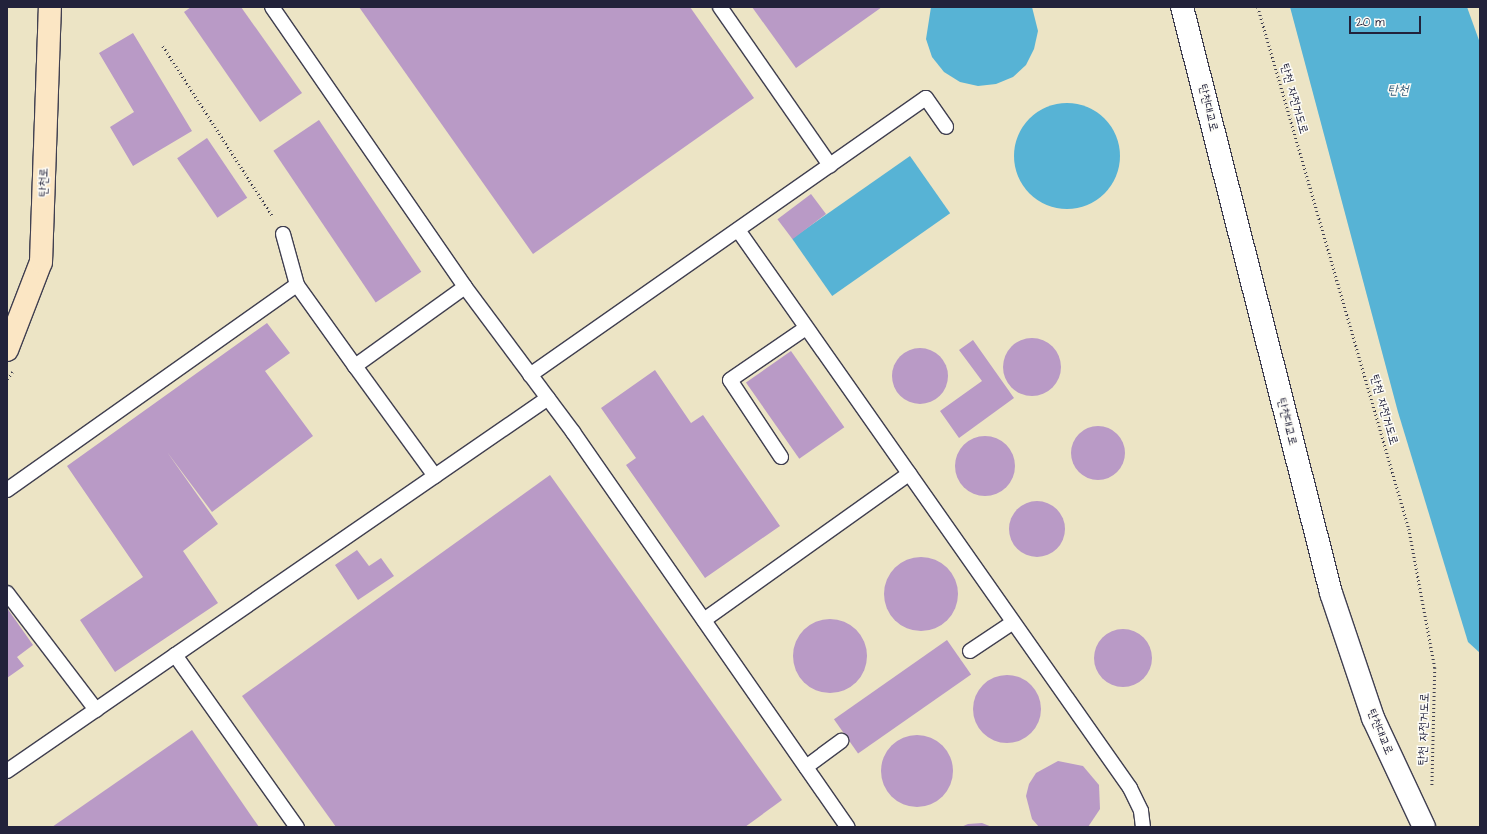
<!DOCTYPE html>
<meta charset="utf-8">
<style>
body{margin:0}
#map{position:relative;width:1487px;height:834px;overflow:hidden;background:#ece4c5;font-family:"Architects Daughter","Poor Story",sans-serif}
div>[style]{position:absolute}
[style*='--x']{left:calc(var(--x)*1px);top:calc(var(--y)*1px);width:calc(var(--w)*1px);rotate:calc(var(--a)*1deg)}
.water>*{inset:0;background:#57b3d5;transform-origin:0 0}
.round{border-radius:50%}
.building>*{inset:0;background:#b99ac6;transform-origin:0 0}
.path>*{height:2.5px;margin-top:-1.25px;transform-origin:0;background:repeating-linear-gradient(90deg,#403f50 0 1px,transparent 0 4px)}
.roads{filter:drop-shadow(1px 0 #403f50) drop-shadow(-1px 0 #403f50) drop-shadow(0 1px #403f50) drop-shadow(0 -1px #403f50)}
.service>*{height:14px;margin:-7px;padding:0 7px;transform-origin:7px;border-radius:7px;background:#fff}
.tertiary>*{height:22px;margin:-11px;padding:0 11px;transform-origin:11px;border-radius:11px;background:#fff}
.secondary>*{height:22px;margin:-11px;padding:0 11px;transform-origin:11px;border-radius:11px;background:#fbe6c4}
span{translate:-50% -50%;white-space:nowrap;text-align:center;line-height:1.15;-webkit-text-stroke:3px #fdfcf7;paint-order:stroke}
.street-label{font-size:12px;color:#22223b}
.water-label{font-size:13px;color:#375c79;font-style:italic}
.frame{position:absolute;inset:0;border:8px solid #22223b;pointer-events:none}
.scale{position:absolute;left:1349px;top:16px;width:72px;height:18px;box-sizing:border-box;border:2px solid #22223b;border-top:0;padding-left:5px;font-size:12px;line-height:14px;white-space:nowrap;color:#22223b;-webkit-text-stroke:3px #fdfcf7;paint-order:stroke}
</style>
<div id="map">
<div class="water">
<div style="clip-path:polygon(931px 7px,1032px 7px,1038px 31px,1034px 49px,1026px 65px,1013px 77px,996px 84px,978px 86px,960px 82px,944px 72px,932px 57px,926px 39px)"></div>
<div style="clip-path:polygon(1290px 7px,1467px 7px,1480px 43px,1480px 653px,1468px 642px,1398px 412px)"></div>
<div class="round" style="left:1014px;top:103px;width:106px;height:106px"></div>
<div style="left:910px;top:156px;width:70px;height:144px;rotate:55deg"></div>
</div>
<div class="building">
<div style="clip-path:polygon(191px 7px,241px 7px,302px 93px,260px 122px,184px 12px)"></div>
<div style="clip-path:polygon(359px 7px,690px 7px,754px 98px,533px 254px)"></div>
<div style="clip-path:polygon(752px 7px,882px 7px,796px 68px)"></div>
<div style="clip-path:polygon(133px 33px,192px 131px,133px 166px,110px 127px,134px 112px,99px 53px)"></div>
<div style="left:319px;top:120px;width:183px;height:55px;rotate:56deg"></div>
<div style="left:207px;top:138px;width:72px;height:36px;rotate:56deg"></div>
<div style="left:811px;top:194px;width:25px;height:42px;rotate:53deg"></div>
<div style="clip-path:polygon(267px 323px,290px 353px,265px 371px,313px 436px,212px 512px,167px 452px,218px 524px,183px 551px,218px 603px,115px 672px,80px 620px,143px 577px,67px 466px)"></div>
<div class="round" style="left:1003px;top:338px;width:58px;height:58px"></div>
<div style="clip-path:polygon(973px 340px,1014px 398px,959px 438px,940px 411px,982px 381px,959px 350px)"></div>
<div class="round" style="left:892px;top:348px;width:56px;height:56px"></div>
<div style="left:791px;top:351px;width:93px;height:55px;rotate:55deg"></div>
<div style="clip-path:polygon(655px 370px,691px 423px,703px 415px,780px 526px,705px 578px,626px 465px,636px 458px,601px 408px)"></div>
<div class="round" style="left:1071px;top:426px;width:54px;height:54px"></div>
<div class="round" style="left:955px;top:436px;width:60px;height:60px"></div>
<div style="clip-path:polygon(550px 475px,782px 800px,745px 827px,336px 827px,242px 696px)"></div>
<div class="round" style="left:1009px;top:501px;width:56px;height:56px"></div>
<div style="clip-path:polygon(357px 550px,369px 566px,381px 558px,394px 576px,358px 600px,335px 565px)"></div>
<div class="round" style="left:884px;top:557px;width:74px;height:74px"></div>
<div style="clip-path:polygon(7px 608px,33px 645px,17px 657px,24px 666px,7px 678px)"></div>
<div class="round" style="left:793px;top:619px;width:74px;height:74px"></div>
<div class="round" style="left:1094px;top:629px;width:58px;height:58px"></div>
<div style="left:947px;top:640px;width:42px;height:138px;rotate:55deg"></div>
<div class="round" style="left:973px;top:675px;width:68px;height:68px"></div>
<div style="clip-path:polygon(192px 730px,259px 827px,52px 827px)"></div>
<div class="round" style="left:881px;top:735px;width:72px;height:72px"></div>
<div style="clip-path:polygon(1058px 761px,1083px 766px,1099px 785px,1100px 809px,1088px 827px,1039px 827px,1032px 819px,1026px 796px,1029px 784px,1036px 773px)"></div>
<div style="clip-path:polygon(982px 823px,992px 827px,961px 827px,968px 824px)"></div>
</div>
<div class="path">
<div style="--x:1258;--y:7;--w:543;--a:73.87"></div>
<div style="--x:1409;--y:529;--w:141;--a:79.4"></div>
<div style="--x:1435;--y:668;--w:119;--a:91.4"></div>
<div style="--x:163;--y:46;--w:203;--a:57.2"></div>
<div style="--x:7;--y:379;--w:9;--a:-54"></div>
</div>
<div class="roads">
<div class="service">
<div style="--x:272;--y:7;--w:340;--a:55.4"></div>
<div style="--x:465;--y:287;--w:181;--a:53.3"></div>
<div style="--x:573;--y:432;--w:481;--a:55.2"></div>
<div style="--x:720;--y:7;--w:193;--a:55.2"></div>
<div style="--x:738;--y:230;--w:682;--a:54.91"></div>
<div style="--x:1130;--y:788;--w:25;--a:64"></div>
<div style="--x:1141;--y:811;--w:16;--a:83"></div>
<div style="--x:283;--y:234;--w:53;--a:74.6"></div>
<div style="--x:355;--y:366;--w:136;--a:54"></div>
<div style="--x:530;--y:375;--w:483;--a:-35"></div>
<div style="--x:926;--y:98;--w:35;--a:55"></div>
<div style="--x:781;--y:457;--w:92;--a:-123.5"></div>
<div style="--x:730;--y:380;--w:92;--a:-34.4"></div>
<div style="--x:7;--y:490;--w:355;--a:-35.3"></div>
<div style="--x:297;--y:285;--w:100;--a:54.4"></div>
<div style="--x:355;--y:366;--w:135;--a:-35.7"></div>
<div style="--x:7;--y:593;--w:147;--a:52.7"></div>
<div style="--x:704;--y:620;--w:252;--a:-35.5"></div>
<div style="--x:970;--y:651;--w:50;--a:-33.7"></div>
<div style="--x:175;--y:655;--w:211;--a:54.7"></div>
<div style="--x:806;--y:767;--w:44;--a:-36.6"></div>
<div style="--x:7;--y:771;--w:657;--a:-34.58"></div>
</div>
<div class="tertiary">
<div style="--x:1182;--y:7;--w:605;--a:75.73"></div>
<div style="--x:1331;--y:593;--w:132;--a:71.4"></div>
<div style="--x:1373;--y:718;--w:120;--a:64.9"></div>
</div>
<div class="secondary">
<div style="--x:7;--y:350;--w:94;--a:-68.9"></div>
<div style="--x:41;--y:262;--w:255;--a:-88"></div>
</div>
</div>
<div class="street-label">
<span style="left:1294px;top:99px;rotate:74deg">탄천 자전거도로</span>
<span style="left:1208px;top:108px;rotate:76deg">탄천대교로</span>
<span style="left:44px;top:182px;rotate:-88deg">탄천로</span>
<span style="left:1384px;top:410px;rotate:74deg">탄천 자전거도로</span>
<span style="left:1287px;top:422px;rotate:76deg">탄천대교로</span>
<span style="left:1424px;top:729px;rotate:-88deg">탄천 자전거도로</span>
<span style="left:1380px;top:732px;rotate:67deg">탄천대교로</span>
</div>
<div class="water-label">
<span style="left:1398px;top:90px">탄천</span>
</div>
<div class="frame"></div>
<div class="scale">20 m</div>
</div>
